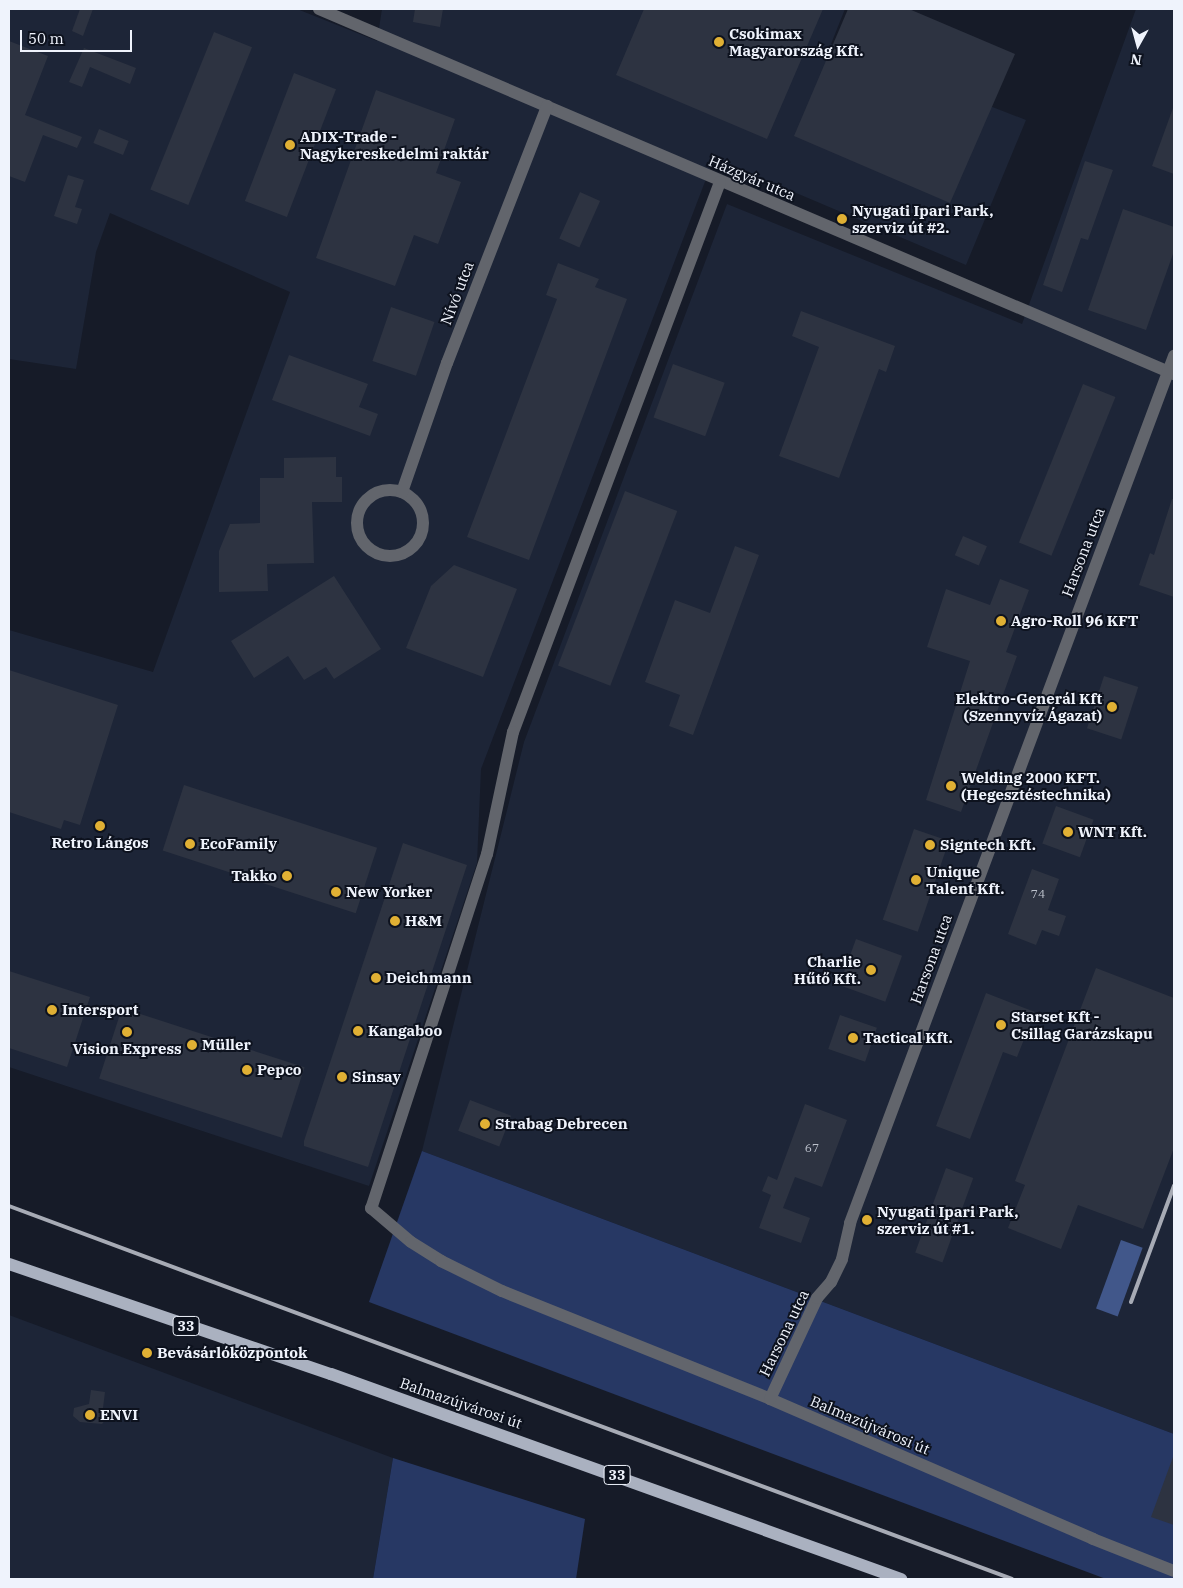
<!DOCTYPE html>
<meta charset="utf-8">
<style>
body{margin:0}
#map{position:relative;width:1183px;height:1588px;overflow:hidden;background:#161b28;font-family:"IBM Plex Serif",serif}
div>[style]{position:absolute}
[style*='--x']{left:calc(var(--x)*1px);top:calc(var(--y)*1px);width:calc(var(--w)*1px);rotate:calc(var(--a)*1deg)}
.built>*{inset:0;background:#1d2537}
.green>*{inset:0;background:#273864}
.water>*{inset:0;background:#41578a;transform-origin:0 0}
.building>*{inset:0;background:#2d3341;transform-origin:0 0}
.minor>*{height:12px;margin:-6px;padding:0 6px;transform-origin:6px;border-radius:6px;background:#62656c}
.minor>.ring{margin:-6px;padding:0;box-sizing:content-box;background:none;border:12px solid #62656c;border-radius:50%}
.primary>*{height:12px;margin:-6px;padding:0 6px;transform-origin:6px;border-radius:6px;background:#aab1c0}
.rail>*{height:4px;margin:-2px;padding:0 2px;transform-origin:2px;border-radius:2px;background:#a7abb5}
.dots>*{width:14px;height:14px;translate:-50% -50%;box-sizing:border-box;border:2px solid #0d121e;border-radius:50%}
span{translate:-50% -50%;white-space:nowrap;text-align:center;line-height:1.15;-webkit-text-stroke:4px #0d121e;paint-order:stroke}
.number-label{font-size:12px;color:#bec3cd}
.number-label span{-webkit-text-stroke-width:0}
.shield-label span{padding:1px 4px;background:#0d121e;border:1px solid;border-radius:4px;-webkit-text-stroke-width:0}
.shield-label{font-size:14px;color:#eff3fc;font-weight:700}
.poi-label{font-size:15px;color:#eff3fc;font-weight:700}
.left{translate:0 -50%;text-align:left}
.right{translate:-100% -50%;text-align:right}
.street-label{font-size:15px;color:#eff3fc}
.frame{position:absolute;inset:0;border:10px solid #eff3fc;pointer-events:none}
.north{position:absolute;left:1113px;top:20px;width:50px;height:50px;-webkit-text-stroke:4px #0d121e;paint-order:stroke;rotate:187deg;font-size:14px;font-weight:700;line-height:20px;text-align:center;color:#eff3fc}
.north::after{content:'';display:block;margin:auto;width:18px;height:22px;background:#eff3fc;clip-path:polygon(50% 0,100% 100%,50% 72%,0 100%)}
.scale{position:absolute;left:20px;top:30px;width:112px;height:22px;box-sizing:border-box;border:2px solid #eff3fc;border-top:0;padding-left:6px;font-size:15px;line-height:18px;white-space:nowrap;color:#eff3fc;-webkit-text-stroke:4px #0d121e;paint-order:stroke}
</style>
<div id="map">
<div class="built">
<div style="clip-path:polygon(9px 9px,297px 9px,377px 41px,382px 9px,845px 9px,831px 44px,1026px 120px,966px 265px,714px 158px,481px 769px,477px 863px,369px 1186px,9px 1067px,9px 630px,153px 672px,290px 292px,110px 213px,96px 252px,76px 369px,9px 359px)"></div>
<div style="clip-path:polygon(1136px 9px,1174px 9px,1174px 1434px,422px 1151px,524px 742px,727px 204px,1022px 324px)"></div>
<div style="clip-path:polygon(9px 1315px,393px 1458px,373px 1579px,9px 1579px)"></div>
</div>
<div class="green">
<div style="clip-path:polygon(422px 1151px,1174px 1434px,1174px 1579px,1106px 1579px,369px 1302px)"></div>
<div style="clip-path:polygon(393px 1458px,585px 1519px,576px 1579px,373px 1579px)"></div>
</div>
<div class="water">
<div style="left:1121px;top:1240px;width:23px;height:73px;rotate:20deg"></div>
</div>
<div class="building">
<div style="clip-path:polygon(80px 9px,93px 9px,83px 36px,72px 31px)"></div>
<div style="clip-path:polygon(415px 9px,443px 9px,440px 27px,413px 22px)"></div>
<div style="clip-path:polygon(644px 9px,823px 9px,767px 139px,616px 75px)"></div>
<div style="clip-path:polygon(848px 9px,909px 9px,1015px 54px,950px 203px,794px 136px)"></div>
<div style="left:214px;top:32px;width:41px;height:170px;rotate:22deg"></div>
<div style="clip-path:polygon(9px 41px,48px 56px,25px 115px,82px 137px,77px 148px,43px 135px,25px 182px,9px 176px)"></div>
<div style="clip-path:polygon(84px 48px,136px 68px,130px 84px,90px 67px,82px 87px,69px 82px)"></div>
<div style="left:294px;top:73px;width:45px;height:137px;rotate:21deg"></div>
<div style="clip-path:polygon(376px 90px,455px 119px,436px 173px,461px 182px,438px 244px,414px 235px,395px 286px,316px 258px)"></div>
<div style="clip-path:polygon(1173px 108px,1174px 108px,1174px 174px,1152px 166px)"></div>
<div style="left:99px;top:129px;width:32px;height:15px;rotate:22deg"></div>
<div style="clip-path:polygon(1085px 161px,1113px 170px,1088px 240px,1081px 238px,1062px 292px,1043px 285px)"></div>
<div style="clip-path:polygon(68px 175px,84px 180px,75px 207px,82px 209px,77px 224px,54px 216px)"></div>
<div style="left:580px;top:192px;width:22px;height:51px;rotate:24deg"></div>
<div style="clip-path:polygon(1123px 209px,1174px 227px,1174px 251px,1146px 330px,1088px 310px)"></div>
<div style="clip-path:polygon(558px 263px,599px 279px,595px 287px,627px 299px,529px 560px,467px 537px,557px 299px,546px 295px)"></div>
<div style="left:391px;top:307px;width:46px;height:57px;rotate:19deg"></div>
<div style="clip-path:polygon(801px 311px,895px 346px,886px 372px,879px 369px,839px 478px,779px 456px,819px 347px,792px 336px)"></div>
<div style="clip-path:polygon(289px 355px,368px 384px,359px 407px,378px 414px,370px 436px,272px 400px)"></div>
<div style="left:673px;top:364px;width:55px;height:57px;rotate:20deg"></div>
<div style="left:1083px;top:384px;width:35px;height:171px;rotate:22deg"></div>
<div style="clip-path:polygon(336px 457px,336px 477px,342px 477px,342px 502px,312px 502px,314px 563px,267px 564px,268px 591px,219px 592px,219px 551px,230px 524px,260px 523px,260px 478px,284px 478px,284px 458px)"></div>
<div style="left:625px;top:491px;width:56px;height:187px;rotate:21deg"></div>
<div style="clip-path:polygon(1172px 499px,1174px 499px,1174px 597px,1139px 585px,1150px 553px,1154px 555px)"></div>
<div style="left:963px;top:536px;width:26px;height:21px;rotate:23deg"></div>
<div style="clip-path:polygon(735px 546px,759px 555px,693px 735px,669px 726px,680px 695px,645px 682px,675px 600px,710px 613px)"></div>
<div style="clip-path:polygon(454px 565px,517px 589px,483px 677px,406px 648px,431px 586px)"></div>
<div style="clip-path:polygon(334px 576px,381px 649px,334px 679px,326px 667px,304px 680px,288px 656px,254px 678px,231px 641px)"></div>
<div style="clip-path:polygon(1000px 579px,1029px 590px,1006px 652px,1017px 656px,961px 812px,926px 800px,970px 661px,927px 647px,946px 589px,990px 605px)"></div>
<div style="clip-path:polygon(9px 670px,118px 705px,80px 825px,64px 820px,61px 829px,9px 812px)"></div>
<div style="left:1104px;top:676px;width:36px;height:55px;rotate:18deg"></div>
<div style="left:184px;top:785px;width:203px;height:69px;rotate:18deg"></div>
<div style="left:1056px;top:806px;width:40px;height:40px;rotate:20deg"></div>
<div style="left:914px;top:829px;width:37px;height:96px;rotate:19deg"></div>
<div style="clip-path:polygon(403px 843px,467px 865px,368px 1167px,304px 1146px,304px 1141px)"></div>
<div style="clip-path:polygon(1032px 869px,1059px 879px,1048px 910px,1066px 916px,1059px 936px,1042px 930px,1036px 945px,1008px 934px)"></div>
<div style="left:856px;top:939px;width:49px;height:49px;rotate:20deg"></div>
<div style="clip-path:polygon(1096px 968px,1174px 998px,1174px 1148px,1143px 1229px,1078px 1205px,1061px 1249px,1008px 1228px,1025px 1185px,1015px 1181px)"></div>
<div style="clip-path:polygon(9px 971px,90px 997px,67px 1067px,9px 1048px)"></div>
<div style="clip-path:polygon(986px 993px,1035px 1012px,1017px 1057px,1003px 1052px,970px 1139px,936px 1126px)"></div>
<div style="left:122px;top:1008px;width:192px;height:74px;rotate:18deg"></div>
<div style="left:840px;top:1015px;width:39px;height:36px;rotate:19deg"></div>
<div style="left:470px;top:1100px;width:44px;height:33px;rotate:21deg"></div>
<div style="clip-path:polygon(805px 1104px,847px 1120px,822px 1187px,795px 1177px,783px 1208px,810px 1218px,801px 1243px,759px 1228px,771px 1195px,762px 1191px,768px 1176px,777px 1180px)"></div>
<div style="left:946px;top:1168px;width:29px;height:90px;rotate:20deg"></div>
<div style="clip-path:polygon(91px 1390px,105px 1392px,103px 1408px,107px 1418px,102px 1424px,80px 1422px,73px 1416px,74px 1408px,89px 1404px)"></div>
<div style="clip-path:polygon(1173px 1457px,1174px 1457px,1174px 1525px,1151px 1517px)"></div>
</div>
<div class="minor">
<div style="--x:319;--y:9;--w:930;--a:23.12"></div>
<div style="--x:720;--y:182;--w:588;--a:110.62"></div>
<div style="--x:513;--y:732;--w:125;--a:102"></div>
<div style="--x:487;--y:854;--w:373;--a:108.1"></div>
<div style="--x:371;--y:1208;--w:52;--a:40.4"></div>
<div style="--x:411;--y:1242;--w:36;--a:32"></div>
<div style="--x:441;--y:1261;--w:68;--a:26.2"></div>
<div style="--x:502;--y:1291;--w:289;--a:21.9"></div>
<div style="--x:770;--y:1399;--w:352;--a:23.4"></div>
<div style="--x:1093;--y:1539;--w:87;--a:21.6"></div>
<div class="ring" style="left:357px;top:490px;width:54px;height:54px"></div>
<div style="--x:402;--y:492;--w:137;--a:-70.8"></div>
<div style="--x:447;--y:363;--w:276;--a:-68.7"></div>
<div style="--x:770;--y:1399;--w:111;--a:-65"></div>
<div style="--x:817;--y:1298;--w:21;--a:-49"></div>
<div style="--x:831;--y:1282;--w:25;--a:-64"></div>
<div style="--x:842;--y:1259;--w:37;--a:-77"></div>
<div style="--x:850;--y:1223;--w:926;--a:-69.51"></div>
</div>
<div class="primary">
<div style="--x:9;--y:1264;--w:340;--a:18.9"></div>
<div style="--x:331;--y:1374;--w:606;--a:19.78"></div>
</div>
<div class="rail">
<div style="--x:9;--y:1206;--w:1070;--a:20.4"></div>
<div style="--x:1131;--y:1302;--w:124;--a:-69.7"></div>
</div>
<div class="dots">
<div style="left:719px;top:42px;background:#e0b034"></div>
<div style="left:290px;top:145px;background:#e0b034"></div>
<div style="left:842px;top:219px;background:#e0b034"></div>
<div style="left:1001px;top:621px;background:#e0b034"></div>
<div style="left:1112px;top:707px;background:#e0b034"></div>
<div style="left:951px;top:786px;background:#e0b034"></div>
<div style="left:100px;top:826px;background:#e0b034"></div>
<div style="left:1068px;top:832px;background:#e0b034"></div>
<div style="left:190px;top:844px;background:#e0b034"></div>
<div style="left:930px;top:845px;background:#e0b034"></div>
<div style="left:287px;top:876px;background:#e0b034"></div>
<div style="left:916px;top:880px;background:#e0b034"></div>
<div style="left:336px;top:892px;background:#e0b034"></div>
<div style="left:395px;top:921px;background:#e0b034"></div>
<div style="left:871px;top:970px;background:#e0b034"></div>
<div style="left:376px;top:978px;background:#e0b034"></div>
<div style="left:52px;top:1010px;background:#e0b034"></div>
<div style="left:1001px;top:1025px;background:#e0b034"></div>
<div style="left:358px;top:1031px;background:#e0b034"></div>
<div style="left:127px;top:1032px;background:#e0b034"></div>
<div style="left:853px;top:1038px;background:#e0b034"></div>
<div style="left:192px;top:1045px;background:#e0b034"></div>
<div style="left:247px;top:1070px;background:#e0b034"></div>
<div style="left:342px;top:1077px;background:#e0b034"></div>
<div style="left:485px;top:1124px;background:#e0b034"></div>
<div style="left:867px;top:1220px;background:#e0b034"></div>
<div style="left:147px;top:1353px;background:#e0b034"></div>
<div style="left:90px;top:1415px;background:#e0b034"></div>
</div>
<div class="number-label">
<span style="left:1038px;top:894px">74</span>
<span style="left:812px;top:1148px">67</span>
</div>
<div class="shield-label">
<span style="left:186px;top:1326px">33</span>
<span style="left:617px;top:1475px">33</span>
</div>
<div class="poi-label">
<span class="left" style="left:729px;top:42px">Csokimax<br>Magyarország Kft.</span>
<span class="left" style="left:300px;top:145px">ADIX-Trade -<br>Nagykereskedelmi raktár</span>
<span class="left" style="left:852px;top:219px">Nyugati Ipari Park,<br>szerviz út #2.</span>
<span class="left" style="left:1011px;top:621px">Agro-Roll 96 KFT</span>
<span class="right" style="left:1102px;top:707px">Elektro-Generál Kft<br>(Szennyvíz Ágazat)</span>
<span class="left" style="left:961px;top:786px">Welding 2000 KFT.<br>(Hegesztéstechnika)</span>
<span class="left" style="left:1078px;top:832px">WNT Kft.</span>
<span style="left:100px;top:843px">Retro Lángos</span>
<span class="left" style="left:200px;top:844px">EcoFamily</span>
<span class="left" style="left:940px;top:845px">Signtech Kft.</span>
<span class="left" style="left:926px;top:880px">Unique<br>Talent Kft.</span>
<span class="right" style="left:277px;top:876px">Takko</span>
<span class="left" style="left:346px;top:892px">New Yorker</span>
<span class="left" style="left:405px;top:921px">H&amp;M</span>
<span class="right" style="left:861px;top:970px">Charlie<br>Hűtő Kft.</span>
<span class="left" style="left:386px;top:978px">Deichmann</span>
<span class="left" style="left:62px;top:1010px">Intersport</span>
<span class="left" style="left:1011px;top:1025px">Starset Kft -<br>Csillag Garázskapu</span>
<span class="left" style="left:368px;top:1031px">Kangaboo</span>
<span class="left" style="left:863px;top:1038px">Tactical Kft.</span>
<span class="left" style="left:202px;top:1045px">Müller</span>
<span style="left:127px;top:1049px">Vision Express</span>
<span class="left" style="left:257px;top:1070px">Pepco</span>
<span class="left" style="left:352px;top:1077px">Sinsay</span>
<span class="left" style="left:495px;top:1124px">Strabag Debrecen</span>
<span class="left" style="left:877px;top:1220px">Nyugati Ipari Park,<br>szerviz út #1.</span>
<span class="left" style="left:157px;top:1353px">Bevásárlóközpontok</span>
<span class="left" style="left:100px;top:1415px">ENVI</span>
</div>
<div class="street-label">
<span style="left:752px;top:178px;rotate:23deg">Házgyár utca</span>
<span style="left:457px;top:293px;rotate:-69deg">Nívó utca</span>
<span style="left:1083px;top:552px;rotate:-69deg">Harsona utca</span>
<span style="left:931px;top:959px;rotate:-70deg">Harsona utca</span>
<span style="left:784px;top:1333px;rotate:-64deg">Harsona utca</span>
<span style="left:461px;top:1403px;rotate:19deg">Balmazújvárosi út</span>
<span style="left:870px;top:1425px;rotate:23deg">Balmazújvárosi út</span>
</div>
<div class="frame"></div>
<div class="north">N</div>
<div class="scale">50 m</div>
</div>
